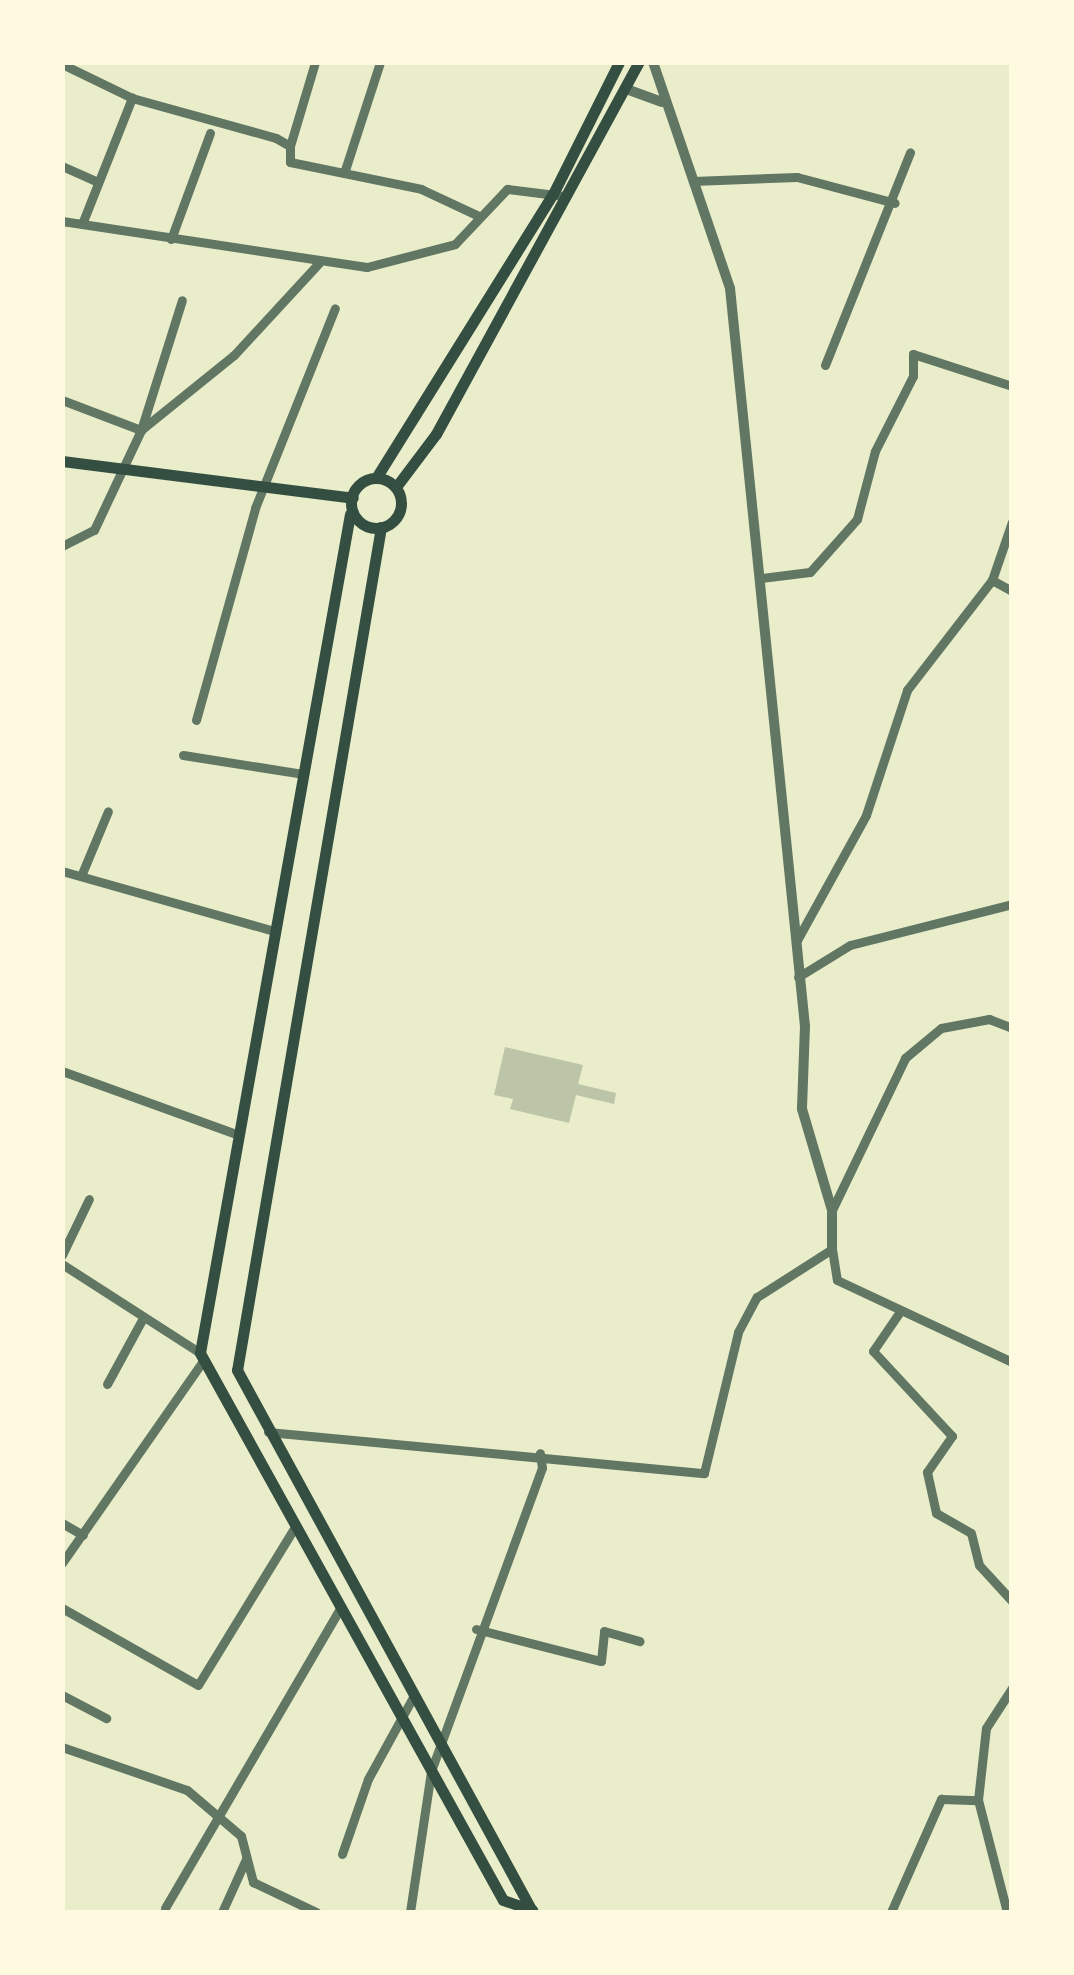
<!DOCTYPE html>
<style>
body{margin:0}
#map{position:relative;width:1074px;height:1975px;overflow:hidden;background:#e9edc9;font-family:"Times New Roman",serif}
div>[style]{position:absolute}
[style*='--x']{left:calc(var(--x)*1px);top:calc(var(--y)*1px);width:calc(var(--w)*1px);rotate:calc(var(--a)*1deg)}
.building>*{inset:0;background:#bcc5a7}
.minor>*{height:9px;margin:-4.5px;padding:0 4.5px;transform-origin:4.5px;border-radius:4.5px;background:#617663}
.tertiary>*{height:10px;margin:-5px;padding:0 5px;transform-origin:5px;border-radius:5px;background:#617663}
.secondary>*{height:11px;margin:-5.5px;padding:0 5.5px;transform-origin:5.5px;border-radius:5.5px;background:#344e41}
.secondary>.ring{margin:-5.5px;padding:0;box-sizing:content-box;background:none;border:11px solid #344e41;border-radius:50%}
span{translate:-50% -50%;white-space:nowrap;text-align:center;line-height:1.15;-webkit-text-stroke:9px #fefae0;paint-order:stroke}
.frame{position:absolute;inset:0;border:65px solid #fefae0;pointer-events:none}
</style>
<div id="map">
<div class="building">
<div style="clip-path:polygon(505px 1047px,583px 1065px,578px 1084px,616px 1093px,614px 1104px,576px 1095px,569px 1123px,510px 1109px,513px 1099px,494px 1095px)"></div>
</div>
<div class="minor">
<div style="--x:62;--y:64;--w:78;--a:25.9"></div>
<div style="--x:132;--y:98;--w:149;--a:15.5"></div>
<div style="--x:276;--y:138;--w:16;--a:30"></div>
<div style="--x:290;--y:146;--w:16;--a:90"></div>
<div style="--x:290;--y:162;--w:134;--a:11.6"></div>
<div style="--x:421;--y:189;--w:64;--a:25"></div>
<div style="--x:290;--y:146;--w:88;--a:-73.4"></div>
<div style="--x:62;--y:166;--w:36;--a:24"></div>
<div style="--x:345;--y:170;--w:114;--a:-72"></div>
<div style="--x:693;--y:181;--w:104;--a:-2.2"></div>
<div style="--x:797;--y:177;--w:101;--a:14.9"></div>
<div style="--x:62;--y:221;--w:308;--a:8.6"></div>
<div style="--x:367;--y:267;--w:91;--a:-14.6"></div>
<div style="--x:455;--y:244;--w:76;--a:-46.6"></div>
<div style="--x:507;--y:189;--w:57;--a:7"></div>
<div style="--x:82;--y:224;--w:136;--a:-68.4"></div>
<div style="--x:171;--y:239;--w:113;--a:-69.8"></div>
<div style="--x:825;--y:365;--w:229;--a:-68.2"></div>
<div style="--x:62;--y:400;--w:85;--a:20.8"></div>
<div style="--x:141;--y:430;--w:136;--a:-72.5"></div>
<div style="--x:62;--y:546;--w:36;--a:-27"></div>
<div style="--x:94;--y:530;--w:110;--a:-64.8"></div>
<div style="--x:141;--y:430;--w:119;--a:-38.9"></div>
<div style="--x:234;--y:355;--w:125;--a:-47.3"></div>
<div style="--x:761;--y:578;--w:49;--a:-7"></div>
<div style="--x:810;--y:572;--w:71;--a:-48.4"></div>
<div style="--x:857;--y:519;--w:70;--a:-75.2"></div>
<div style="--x:875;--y:451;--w:84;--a:-63.1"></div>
<div style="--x:913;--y:376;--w:22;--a:-90"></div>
<div style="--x:913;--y:354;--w:104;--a:17.9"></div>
<div style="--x:992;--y:580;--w:23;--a:29"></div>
<div style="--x:196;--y:720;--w:220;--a:-74.4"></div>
<div style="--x:255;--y:508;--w:215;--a:-68.2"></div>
<div style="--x:183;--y:755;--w:121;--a:9"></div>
<div style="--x:62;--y:871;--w:220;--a:15.8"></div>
<div style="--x:81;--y:876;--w:70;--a:-67.4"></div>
<div style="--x:796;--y:942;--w:145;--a:-61.1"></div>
<div style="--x:866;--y:815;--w:132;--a:-71.8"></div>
<div style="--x:907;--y:690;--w:139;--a:-52.3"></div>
<div style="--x:992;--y:580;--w:61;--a:-71"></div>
<div style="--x:798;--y:977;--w:61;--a:-31.6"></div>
<div style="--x:850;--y:945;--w:167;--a:-14.2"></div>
<div style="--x:62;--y:1071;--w:188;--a:19.9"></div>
<div style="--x:832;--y:1210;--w:169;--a:-64.3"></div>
<div style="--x:905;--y:1058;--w:47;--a:-39.8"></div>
<div style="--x:941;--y:1028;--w:49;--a:-10.6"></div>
<div style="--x:989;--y:1019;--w:25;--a:21"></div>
<div style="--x:62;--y:1255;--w:62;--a:-64.3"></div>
<div style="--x:62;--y:1264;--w:164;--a:32.8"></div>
<div style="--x:899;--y:1313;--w:46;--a:124.4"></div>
<div style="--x:873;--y:1351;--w:116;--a:47.1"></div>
<div style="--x:952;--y:1436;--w:44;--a:124.8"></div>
<div style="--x:927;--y:1472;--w:42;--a:77.6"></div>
<div style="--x:936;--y:1513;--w:40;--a:29.7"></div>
<div style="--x:971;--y:1533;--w:33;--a:76"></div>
<div style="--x:979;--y:1565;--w:49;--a:47.5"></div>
<div style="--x:107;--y:1384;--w:75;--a:-61.4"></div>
<div style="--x:268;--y:1432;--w:438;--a:5.4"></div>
<div style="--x:704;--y:1473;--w:145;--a:-76.4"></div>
<div style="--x:738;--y:1332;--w:40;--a:-62"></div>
<div style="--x:757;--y:1297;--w:89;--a:-32.6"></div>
<div style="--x:832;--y:1249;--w:31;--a:81"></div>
<div style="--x:837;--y:1280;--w:193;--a:25.1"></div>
<div style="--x:62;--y:1523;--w:24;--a:30"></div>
<div style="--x:62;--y:1563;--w:246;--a:-55.1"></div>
<div style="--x:62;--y:1608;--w:156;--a:29.5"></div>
<div style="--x:198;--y:1685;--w:182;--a:-58.5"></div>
<div style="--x:476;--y:1629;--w:129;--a:14.4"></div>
<div style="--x:601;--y:1661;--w:30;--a:-84"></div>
<div style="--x:604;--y:1631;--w:37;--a:16"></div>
<div style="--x:62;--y:1695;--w:50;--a:27.6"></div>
<div style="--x:62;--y:1747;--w:132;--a:19"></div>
<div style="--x:187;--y:1790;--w:71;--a:40.4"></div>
<div style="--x:241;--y:1836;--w:48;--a:75.4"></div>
<div style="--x:253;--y:1882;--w:70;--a:25.5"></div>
<div style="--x:342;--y:1854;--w:79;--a:-70.9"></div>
<div style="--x:368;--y:1779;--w:94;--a:-61.2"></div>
<div style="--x:165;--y:1908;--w:345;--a:-59.7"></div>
<div style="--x:222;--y:1912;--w:58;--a:-65.6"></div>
<div style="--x:410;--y:1912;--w:143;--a:-81.5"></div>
<div style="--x:431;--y:1771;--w:323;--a:-69.9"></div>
<div style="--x:542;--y:1468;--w:15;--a:-98"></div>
<div style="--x:891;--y:1912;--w:124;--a:-66.1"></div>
<div style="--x:941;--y:1799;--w:37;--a:2"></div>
<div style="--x:1007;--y:1912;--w:116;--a:-104.5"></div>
<div style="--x:978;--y:1800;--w:72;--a:-83.7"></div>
<div style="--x:986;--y:1728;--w:48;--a:-57"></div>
</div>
<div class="tertiary">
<div style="--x:653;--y:62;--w:239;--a:71.2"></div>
<div style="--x:730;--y:288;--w:742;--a:84.2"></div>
<div style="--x:805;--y:1026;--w:83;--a:92.1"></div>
<div style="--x:802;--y:1109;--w:105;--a:73.5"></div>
<div style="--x:832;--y:1210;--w:39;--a:90"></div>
<div style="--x:629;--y:90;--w:35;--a:20"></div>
</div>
<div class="secondary">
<div style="--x:62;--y:461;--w:293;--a:7.2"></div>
<div style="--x:376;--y:478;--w:335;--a:-58.1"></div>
<div style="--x:553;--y:194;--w:148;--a:-63.4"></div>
<div class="ring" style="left:351px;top:478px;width:39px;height:39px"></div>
<div style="--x:396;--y:487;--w:66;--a:-53"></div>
<div style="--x:436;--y:434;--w:424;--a:-61.4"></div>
<div style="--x:350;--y:514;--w:852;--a:100.14"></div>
<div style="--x:200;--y:1353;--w:625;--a:61.02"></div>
<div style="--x:503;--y:1900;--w:31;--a:19"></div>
<div style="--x:381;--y:527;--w:855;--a:99.69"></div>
<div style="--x:237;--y:1370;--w:614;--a:61.39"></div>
</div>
<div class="frame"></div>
</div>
